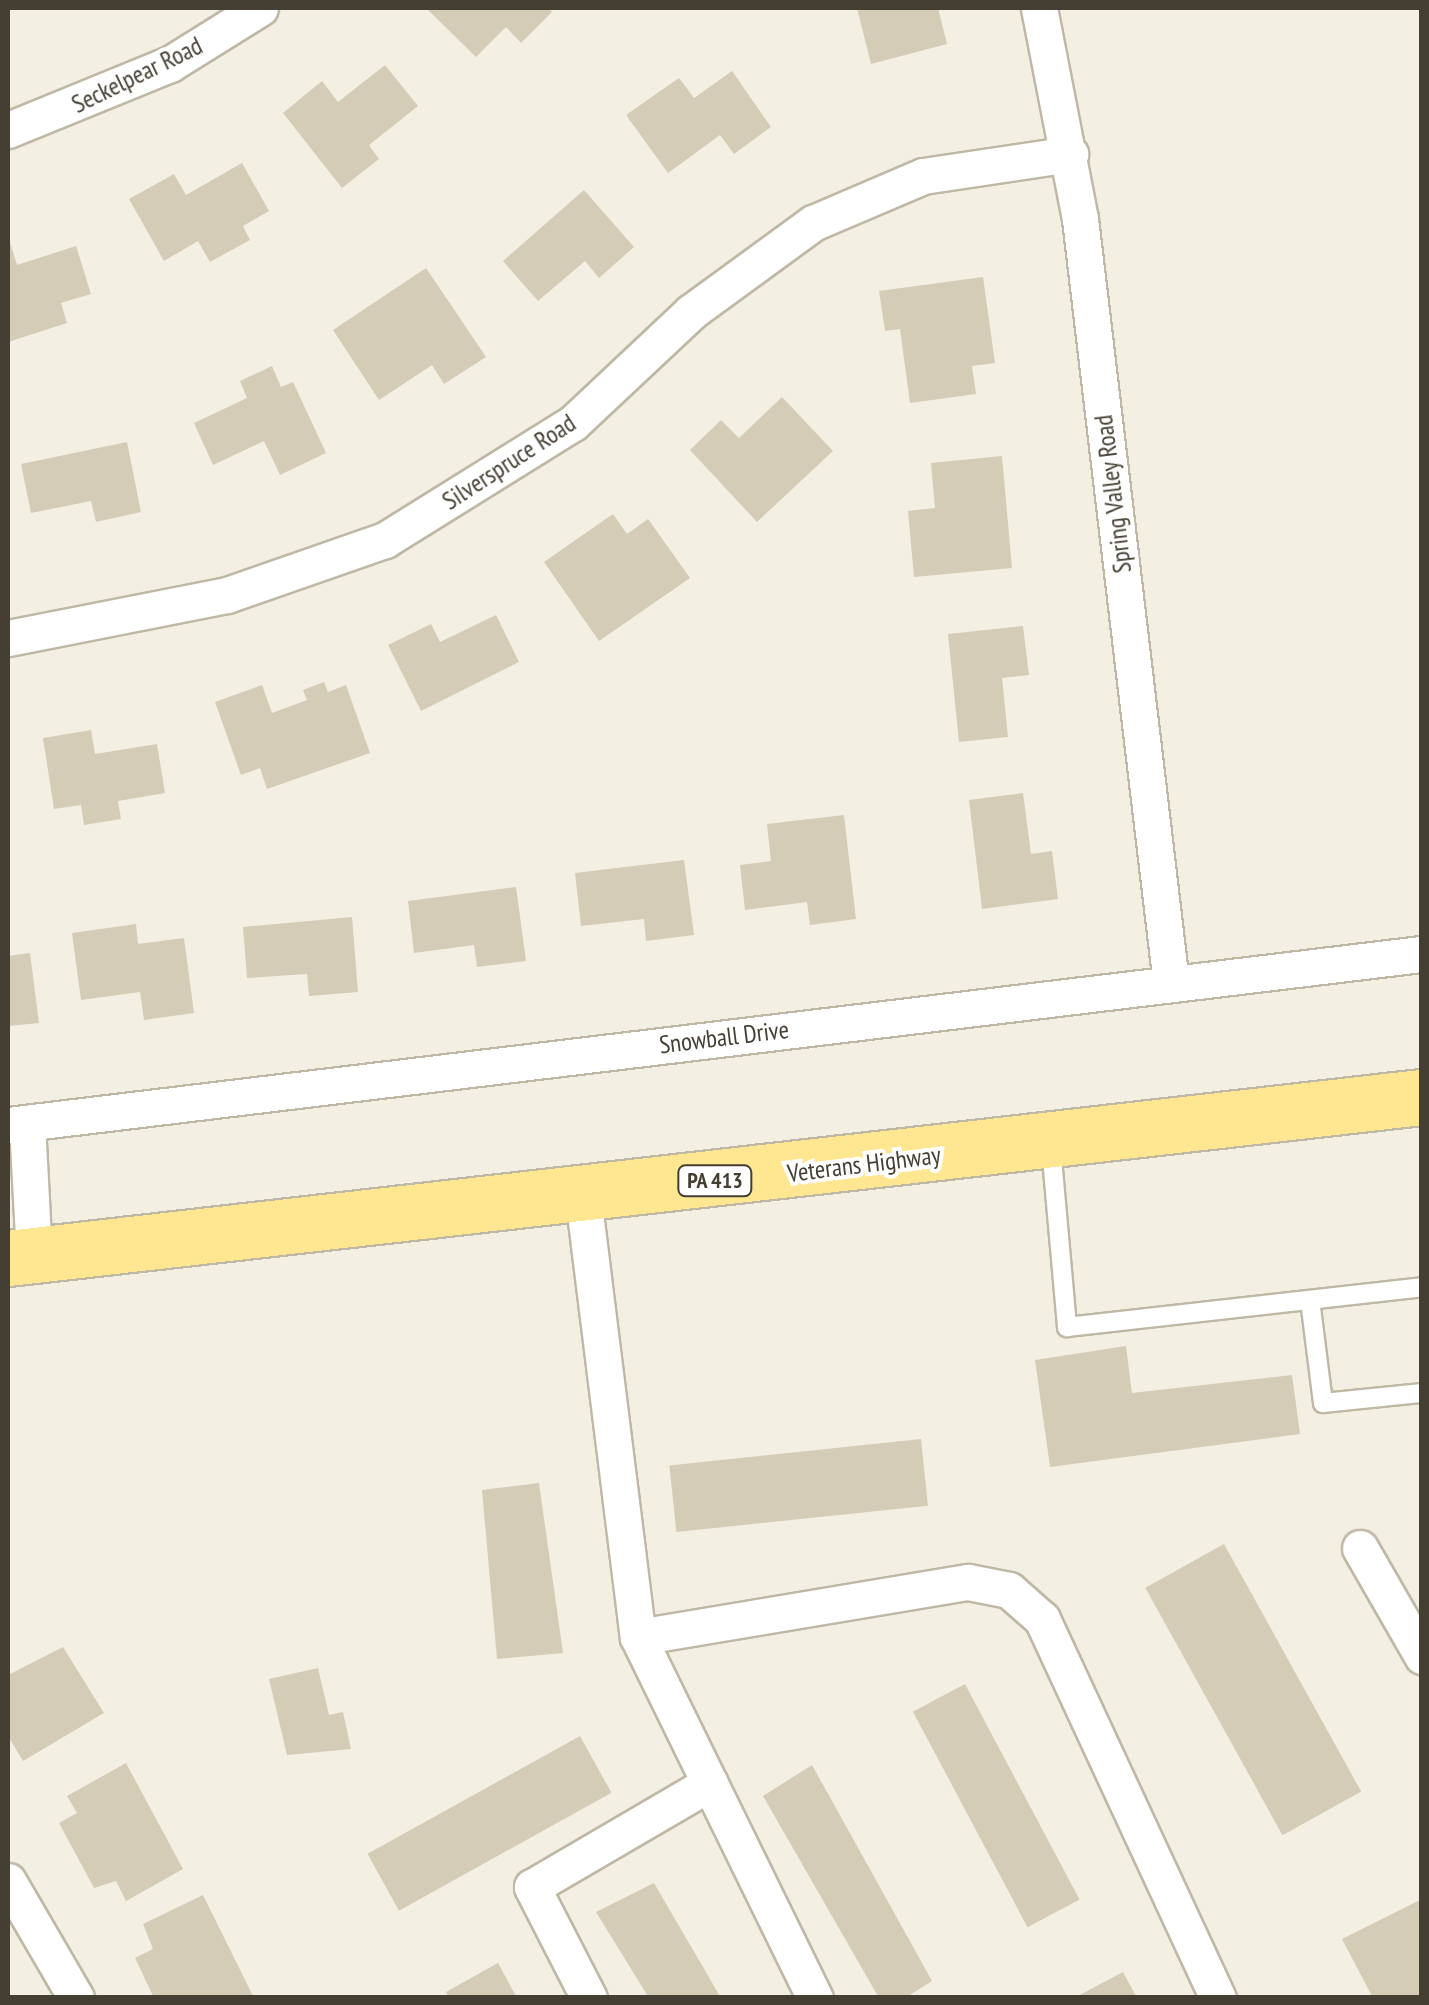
<!DOCTYPE html>
<style>
body{margin:0}
#map{position:relative;width:1429px;height:2005px;overflow:hidden;background:#f3efe3;font-family:"PT Sans Narrow",sans-serif}
div>[style]{position:absolute}
[style*='--x']{left:calc(var(--x)*1px);top:calc(var(--y)*1px);width:calc(var(--w)*1px);rotate:calc(var(--a)*1deg)}
.building>*{inset:0;background:#d5ccb7;transform-origin:0 0}
.roads{filter:drop-shadow(2px 0 #bfb8a5) drop-shadow(-2px 0 #bfb8a5) drop-shadow(0 2px #bfb8a5) drop-shadow(0 -2px #bfb8a5)}
.lane>*{height:18px;margin:-9px;padding:0 9px;transform-origin:9px;border-radius:9px;background:#fff}
.street>*{height:35px;margin:-17.5px;padding:0 17.5px;transform-origin:17.5px;border-radius:17.5px;background:#fff}
.primary>*{height:55px;margin:-27.5px;padding:0 27.5px;transform-origin:27.5px;border-radius:27.5px;background:#ffe690}
span{translate:-50% -50%;white-space:nowrap;text-align:center;line-height:1.15;-webkit-text-stroke:8px #fff;paint-order:stroke}
.shield-label span{padding:2px 8px;background:#fff;border:2px solid;border-radius:8px;-webkit-text-stroke-width:0}
.shield-label{font-size:22px;color:#453f33;font-weight:700}
.street-label{font-size:25px;color:#453f33}
.frame{position:absolute;inset:0;border:10px solid #453f33;pointer-events:none}
</style>
<div id="map">
<div class="building">
<div style="clip-path:polygon(426px 8px,548px 8px,552px 12px,521px 43px,506px 27px,476px 57px)"></div>
<div style="clip-path:polygon(857px 8px,938px 8px,947px 44px,871px 64px)"></div>
<div style="clip-path:polygon(385px 65px,418px 106px,369px 145px,379px 159px,342px 188px,283px 113px,322px 81px,338px 102px)"></div>
<div style="clip-path:polygon(732px 71px,771px 127px,734px 154px,720px 135px,668px 173px,626px 115px,679px 78px,694px 98px)"></div>
<div style="clip-path:polygon(242px 163px,269px 211px,243px 226px,250px 240px,210px 262px,198px 241px,164px 261px,129px 199px,174px 174px,186px 195px)"></div>
<div style="clip-path:polygon(584px 190px,634px 247px,599px 278px,585px 261px,538px 301px,503px 261px)"></div>
<div style="clip-path:polygon(8px 236px,17px 265px,76px 246px,91px 294px,61px 303px,67px 323px,8px 342px)"></div>
<div style="clip-path:polygon(426px 268px,486px 357px,444px 384px,432px 365px,379px 400px,333px 330px)"></div>
<div style="clip-path:polygon(983px 277px,995px 363px,972px 366px,976px 394px,910px 403px,900px 329px,885px 331px,879px 291px)"></div>
<div style="clip-path:polygon(272px 366px,281px 387px,293px 382px,326px 453px,280px 475px,264px 441px,213px 465px,194px 423px,247px 398px,240px 381px)"></div>
<div style="clip-path:polygon(782px 397px,833px 451px,757px 522px,690px 450px,721px 420px,739px 438px)"></div>
<div style="clip-path:polygon(127px 442px,141px 512px,96px 522px,91px 501px,31px 513px,21px 464px)"></div>
<div style="clip-path:polygon(1002px 456px,1012px 568px,914px 577px,908px 511px,935px 508px,931px 463px)"></div>
<div style="clip-path:polygon(613px 514px,627px 534px,648px 519px,690px 578px,599px 641px,544px 562px)"></div>
<div style="clip-path:polygon(496px 615px,519px 662px,421px 711px,388px 645px,431px 624px,440px 642px)"></div>
<div style="clip-path:polygon(1023px 626px,1029px 675px,1002px 678px,1008px 737px,959px 742px,948px 634px)"></div>
<div style="clip-path:polygon(324px 682px,328px 692px,346px 685px,370px 753px,267px 789px,260px 768px,241px 775px,215px 702px,262px 685px,272px 713px,307px 700px,303px 690px)"></div>
<div style="clip-path:polygon(91px 730px,95px 754px,157px 744px,165px 793px,118px 801px,121px 819px,84px 825px,81px 805px,54px 809px,43px 738px)"></div>
<div style="clip-path:polygon(1023px 793px,1031px 854px,1052px 851px,1058px 899px,982px 909px,969px 800px)"></div>
<div style="clip-path:polygon(844px 815px,856px 919px,810px 925px,807px 902px,745px 910px,740px 865px,771px 861px,767px 824px)"></div>
<div style="clip-path:polygon(684px 860px,694px 935px,646px 941px,644px 919px,581px 926px,575px 873px)"></div>
<div style="clip-path:polygon(516px 887px,526px 961px,477px 967px,474px 945px,414px 953px,408px 901px)"></div>
<div style="clip-path:polygon(352px 917px,358px 992px,309px 996px,307px 974px,247px 978px,243px 927px)"></div>
<div style="clip-path:polygon(136px 924px,138px 944px,184px 938px,194px 1013px,144px 1020px,140px 992px,81px 1000px,72px 933px)"></div>
<div style="clip-path:polygon(30px 953px,39px 1023px,8px 1026px,8px 956px)"></div>
<div style="clip-path:polygon(1126px 1346px,1132px 1393px,1292px 1375px,1300px 1434px,1050px 1467px,1035px 1360px)"></div>
<div style="left:921px;top:1439px;width:67px;height:253px;rotate:84deg"></div>
<div style="clip-path:polygon(539px 1483px,563px 1653px,497px 1659px,482px 1490px)"></div>
<div style="left:1224px;top:1544px;width:283px;height:90px;rotate:61deg"></div>
<div style="clip-path:polygon(63px 1647px,104px 1713px,23px 1761px,8px 1736px,8px 1675px)"></div>
<div style="clip-path:polygon(318px 1668px,329px 1715px,343px 1712px,351px 1749px,287px 1755px,269px 1679px)"></div>
<div style="left:965px;top:1684px;width:244px;height:59px;rotate:62deg"></div>
<div style="left:580px;top:1736px;width:65px;height:243px;rotate:61deg"></div>
<div style="clip-path:polygon(126px 1763px,183px 1869px,126px 1901px,116px 1881px,94px 1888px,59px 1823px,77px 1813px,67px 1796px)"></div>
<div style="clip-path:polygon(812px 1765px,932px 1981px,905px 1998px,879px 1998px,763px 1796px)"></div>
<div style="clip-path:polygon(654px 1883px,721px 1998px,649px 1998px,596px 1912px)"></div>
<div style="clip-path:polygon(203px 1895px,254px 1998px,154px 1998px,135px 1958px,153px 1949px,143px 1924px)"></div>
<div style="clip-path:polygon(1420px 1900px,1422px 1998px,1373px 1998px,1342px 1939px)"></div>
<div style="clip-path:polygon(498px 1963px,517px 1998px,449px 1998px,446px 1992px)"></div>
<div style="clip-path:polygon(1123px 1972px,1137px 1998px,1074px 1998px)"></div>
</div>
<div class="roads">
<div class="lane">
<div style="--x:1051;--y:1147;--w:181;--a:84.9"></div>
<div style="--x:1067;--y:1327;--w:357;--a:-6.4"></div>
<div style="--x:1310;--y:1300;--w:104;--a:82.8"></div>
<div style="--x:1323;--y:1403;--w:100;--a:-5.8"></div>
</div>
<div class="street">
<div style="--x:1039;--y:8;--w:215;--a:79"></div>
<div style="--x:1080;--y:219;--w:769;--a:83.21"></div>
<div style="--x:8;--y:130;--w:175;--a:-22.2"></div>
<div style="--x:170;--y:64;--w:106;--a:-31.9"></div>
<div style="--x:8;--y:638;--w:223;--a:-11.1"></div>
<div style="--x:227;--y:595;--w:167;--a:-19.2"></div>
<div style="--x:385;--y:540;--w:221;--a:-31.9"></div>
<div style="--x:573;--y:423;--w:162;--a:-43.2"></div>
<div style="--x:691;--y:312;--w:151;--a:-36.1"></div>
<div style="--x:813;--y:223;--w:120;--a:-23.1"></div>
<div style="--x:923;--y:176;--w:149;--a:-8.5"></div>
<div style="--x:27;--y:1123;--w:132;--a:87"></div>
<div style="--x:8;--y:1125;--w:1424;--a:-6.9"></div>
<div style="--x:583;--y:1197;--w:443;--a:82.9"></div>
<div style="--x:638;--y:1637;--w:402;--a:63.9"></div>
<div style="--x:1360;--y:1548;--w:125;--a:60.1"></div>
<div style="--x:638;--y:1637;--w:335;--a:-9.5"></div>
<div style="--x:968;--y:1582;--w:42;--a:11"></div>
<div style="--x:1009;--y:1590;--w:44;--a:41.3"></div>
<div style="--x:1042;--y:1619;--w:418;--a:65.1"></div>
<div style="--x:8;--y:1881;--w:135;--a:59.8"></div>
<div style="--x:589;--y:1998;--w:125;--a:-117.2"></div>
<div style="--x:532;--y:1887;--w:206;--a:-30.3"></div>
</div>
<div class="primary">
<div style="--x:8;--y:1258;--w:1423;--a:-6.5"></div>
</div>
</div>
<div class="shield-label">
<span style="left:715px;top:1181px">PA 413</span>
</div>
<div class="street-label">
<span style="left:137px;top:75px;rotate:-26deg">Seckelpear Road</span>
<span style="left:509px;top:462px;rotate:-33deg">Silverspruce Road</span>
<span style="left:1113px;top:494px;rotate:-97deg">Spring Valley Road</span>
<span style="left:724px;top:1037px;rotate:-7deg">Snowball Drive</span>
<span style="left:864px;top:1164px;rotate:-7deg">Veterans Highway</span>
</div>
<div class="frame"></div>
</div>
